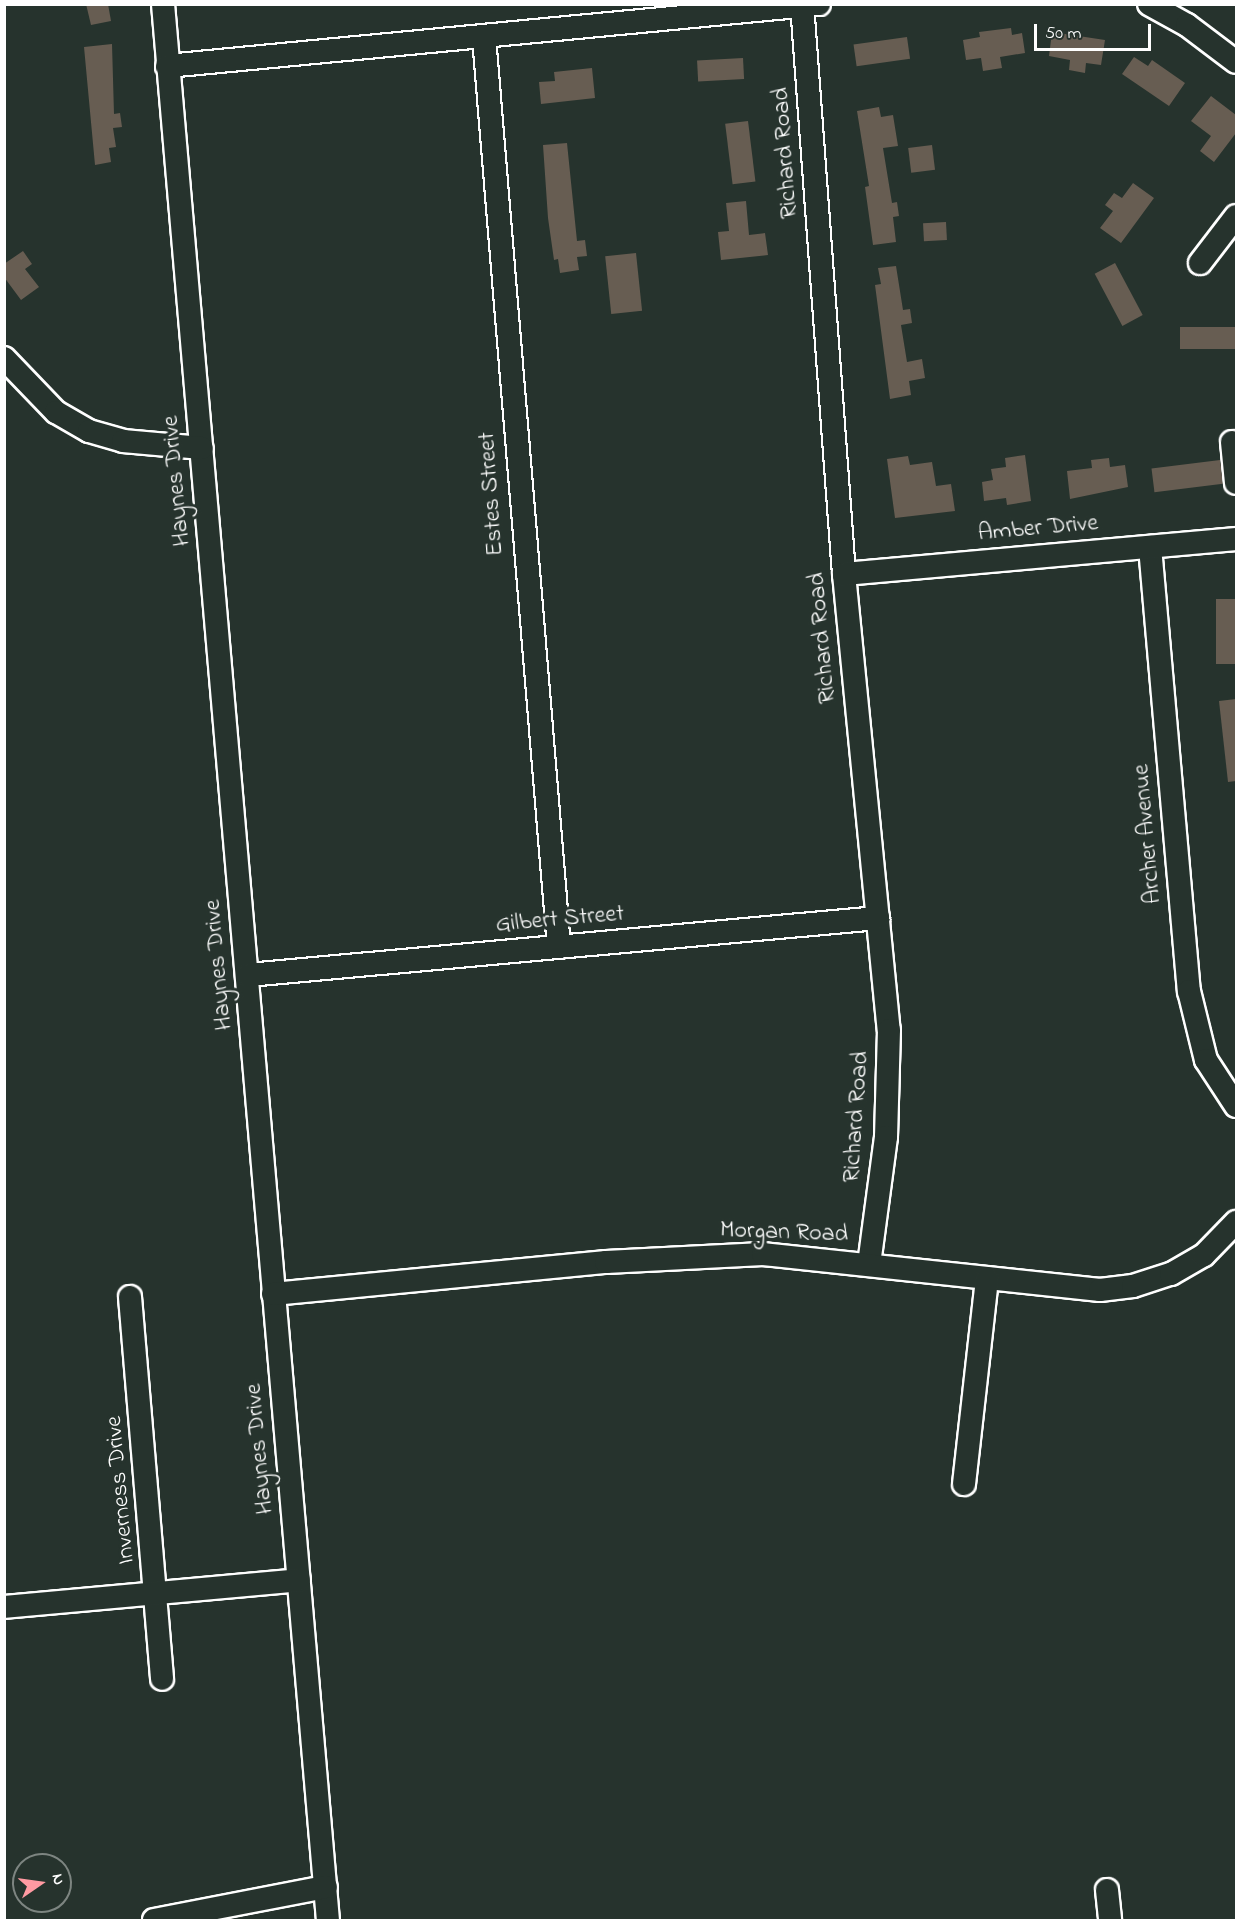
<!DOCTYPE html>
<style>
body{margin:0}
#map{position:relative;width:1241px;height:1925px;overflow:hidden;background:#26332d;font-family:"Indie Flower",sans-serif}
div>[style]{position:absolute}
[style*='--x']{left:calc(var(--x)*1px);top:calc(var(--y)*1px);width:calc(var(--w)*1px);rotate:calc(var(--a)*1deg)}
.building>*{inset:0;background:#675d52;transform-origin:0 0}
.roads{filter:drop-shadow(2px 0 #fff) drop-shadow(-2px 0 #fff) drop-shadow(0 2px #fff) drop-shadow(0 -2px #fff)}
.minor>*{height:22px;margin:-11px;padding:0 11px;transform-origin:11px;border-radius:11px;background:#26332d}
span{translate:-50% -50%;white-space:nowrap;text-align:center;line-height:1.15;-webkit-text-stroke:6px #26332d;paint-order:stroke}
.street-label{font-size:24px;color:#fff}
.frame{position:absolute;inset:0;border:6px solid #fff;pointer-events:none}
.north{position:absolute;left:12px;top:1853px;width:60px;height:60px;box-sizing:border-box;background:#26332d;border:2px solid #7d8581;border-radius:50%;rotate:77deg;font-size:16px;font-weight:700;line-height:24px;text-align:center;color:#fff}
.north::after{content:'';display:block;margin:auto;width:21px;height:27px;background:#ff9aa2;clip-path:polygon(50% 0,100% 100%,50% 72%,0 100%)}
.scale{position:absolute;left:1034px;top:24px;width:117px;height:27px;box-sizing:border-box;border:3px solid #fff;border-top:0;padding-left:8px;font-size:18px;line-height:21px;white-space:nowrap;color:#fff;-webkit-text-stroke:4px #26332d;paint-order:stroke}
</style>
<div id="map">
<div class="building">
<div style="clip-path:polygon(86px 4px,108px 4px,111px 21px,91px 25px)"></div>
<div style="clip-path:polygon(1011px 28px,1012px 35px,1022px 33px,1025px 53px,1000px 57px,1002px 68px,983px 71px,981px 58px,966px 60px,963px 40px,980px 37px,979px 32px)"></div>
<div style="clip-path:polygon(1052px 32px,1105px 40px,1101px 65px,1086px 63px,1085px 73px,1069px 70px,1070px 60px,1049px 56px)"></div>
<div style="left:907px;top:37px;width:22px;height:54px;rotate:82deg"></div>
<div style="clip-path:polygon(112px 44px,114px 114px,120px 113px,122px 127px,113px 128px,116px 147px,109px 148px,111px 162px,95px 165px,84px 47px)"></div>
<div style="clip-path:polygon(1134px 57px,1148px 66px,1152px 60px,1185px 83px,1169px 106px,1122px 74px)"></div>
<div style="left:743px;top:58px;width:21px;height:46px;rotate:87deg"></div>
<div style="clip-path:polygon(592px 68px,595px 98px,541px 104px,539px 82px,555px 81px,554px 72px)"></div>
<div style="clip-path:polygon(1211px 96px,1236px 115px,1236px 133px,1214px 162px,1200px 151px,1211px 136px,1191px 121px)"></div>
<div style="clip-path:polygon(879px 107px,881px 117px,893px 115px,898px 146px,883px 148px,892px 203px,897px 202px,899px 216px,893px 217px,896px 242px,873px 245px,865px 187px,869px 186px,857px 111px)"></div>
<div style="left:748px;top:121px;width:61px;height:23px;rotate:83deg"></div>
<div style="clip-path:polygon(567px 143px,577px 241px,585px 240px,587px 256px,577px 257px,579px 270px,560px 273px,558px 259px,554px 260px,548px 218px,543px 145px)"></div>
<div style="left:932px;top:145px;width:25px;height:24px;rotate:83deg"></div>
<div style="clip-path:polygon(1133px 183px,1154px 198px,1121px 243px,1100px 228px,1113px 211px,1105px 205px,1114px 193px,1122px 198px)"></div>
<div style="clip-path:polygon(746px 201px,749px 235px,765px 233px,768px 255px,721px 260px,718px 232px,729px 231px,726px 203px)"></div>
<div style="left:946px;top:222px;width:18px;height:23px;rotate:87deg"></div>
<div style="clip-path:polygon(23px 251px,32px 264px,25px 269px,39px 287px,21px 300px,4px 277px,4px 264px)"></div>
<div style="left:636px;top:253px;width:58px;height:31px;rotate:84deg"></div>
<div style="left:1115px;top:263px;width:59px;height:23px;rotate:62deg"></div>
<div style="clip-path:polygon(896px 266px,903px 310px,910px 309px,912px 323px,901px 325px,907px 362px,922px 359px,925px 378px,909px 381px,911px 395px,890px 399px,875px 285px,881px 284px,878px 268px)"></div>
<div style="left:1236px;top:327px;width:22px;height:56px;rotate:90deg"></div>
<div style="clip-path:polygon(1025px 455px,1031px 501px,1007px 505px,1006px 498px,984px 501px,982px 482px,993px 480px,991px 469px,1006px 467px,1005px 458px)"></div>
<div style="clip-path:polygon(908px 456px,910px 465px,932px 462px,936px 486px,951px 484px,955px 511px,895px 518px,887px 459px)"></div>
<div style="clip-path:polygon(1109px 458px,1110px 467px,1125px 465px,1128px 487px,1070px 499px,1067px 471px,1092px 468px,1091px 460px)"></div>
<div style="left:1220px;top:460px;width:24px;height:69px;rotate:83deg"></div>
<div style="left:1236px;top:599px;width:65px;height:20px;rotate:90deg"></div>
<div style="clip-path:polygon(1236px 699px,1236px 781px,1228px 782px,1219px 701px)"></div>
</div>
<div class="roads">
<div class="minor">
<div style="--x:163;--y:4;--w:1923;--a:85.08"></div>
<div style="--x:802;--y:4;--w:572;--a:85.79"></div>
<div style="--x:844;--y:574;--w:458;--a:84.4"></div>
<div style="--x:889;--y:1030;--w:107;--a:91.6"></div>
<div style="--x:886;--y:1137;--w:129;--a:97.6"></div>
<div style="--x:1149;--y:4;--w:43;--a:28.9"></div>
<div style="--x:1187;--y:25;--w:61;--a:37.1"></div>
<div style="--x:484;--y:37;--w:913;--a:85.29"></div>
<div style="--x:167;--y:66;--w:655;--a:-5.43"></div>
<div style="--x:1200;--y:263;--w:59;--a:-52.5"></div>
<div style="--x:4;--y:358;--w:75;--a:46.1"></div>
<div style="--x:56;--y:412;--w:38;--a:30"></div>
<div style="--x:89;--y:431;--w:35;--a:16"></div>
<div style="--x:123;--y:441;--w:79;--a:5.1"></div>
<div style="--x:1232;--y:442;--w:41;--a:84.4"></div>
<div style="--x:1150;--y:547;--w:446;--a:85"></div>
<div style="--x:1189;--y:991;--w:71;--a:76.2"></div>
<div style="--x:1206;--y:1060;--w:55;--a:56.9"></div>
<div style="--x:844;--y:574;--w:394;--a:-5.1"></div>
<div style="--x:248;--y:975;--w:633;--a:-5.17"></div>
<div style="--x:273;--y:1294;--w:335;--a:-5.5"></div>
<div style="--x:606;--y:1262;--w:157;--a:-2.9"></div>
<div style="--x:763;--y:1254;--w:339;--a:6.1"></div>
<div style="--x:1100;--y:1290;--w:33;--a:-7"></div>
<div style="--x:1133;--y:1286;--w:40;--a:-18"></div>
<div style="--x:1171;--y:1274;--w:38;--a:-30"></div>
<div style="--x:1204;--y:1255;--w:46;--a:-45.9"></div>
<div style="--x:130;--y:1297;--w:383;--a:85.2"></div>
<div style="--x:964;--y:1484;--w:207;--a:-83.6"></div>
<div style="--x:4;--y:1607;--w:296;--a:-5.2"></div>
<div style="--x:1107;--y:1890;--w:30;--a:84"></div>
<div style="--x:154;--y:1920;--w:175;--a:-10.9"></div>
</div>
</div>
<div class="street-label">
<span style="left:786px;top:153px;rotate:-94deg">Richard Road</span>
<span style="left:177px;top:481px;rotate:-95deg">Haynes Drive</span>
<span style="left:492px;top:494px;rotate:-94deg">Estes Street</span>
<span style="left:1038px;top:529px;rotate:-5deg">Amber Drive</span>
<span style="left:823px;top:638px;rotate:-95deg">Richard Road</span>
<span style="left:1148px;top:834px;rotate:-95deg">Archer Avenue</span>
<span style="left:560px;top:920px;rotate:-5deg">Gilbert Street</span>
<span style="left:219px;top:965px;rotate:-95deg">Haynes Drive</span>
<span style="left:857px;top:1117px;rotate:-86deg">Richard Road</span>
<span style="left:784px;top:1233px;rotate:2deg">Morgan Road</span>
<span style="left:260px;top:1449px;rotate:-95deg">Haynes Drive</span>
<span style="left:121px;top:1490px;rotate:-95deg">Inverness Drive</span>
</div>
<div class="frame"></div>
<div class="north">N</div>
<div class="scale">50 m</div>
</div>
